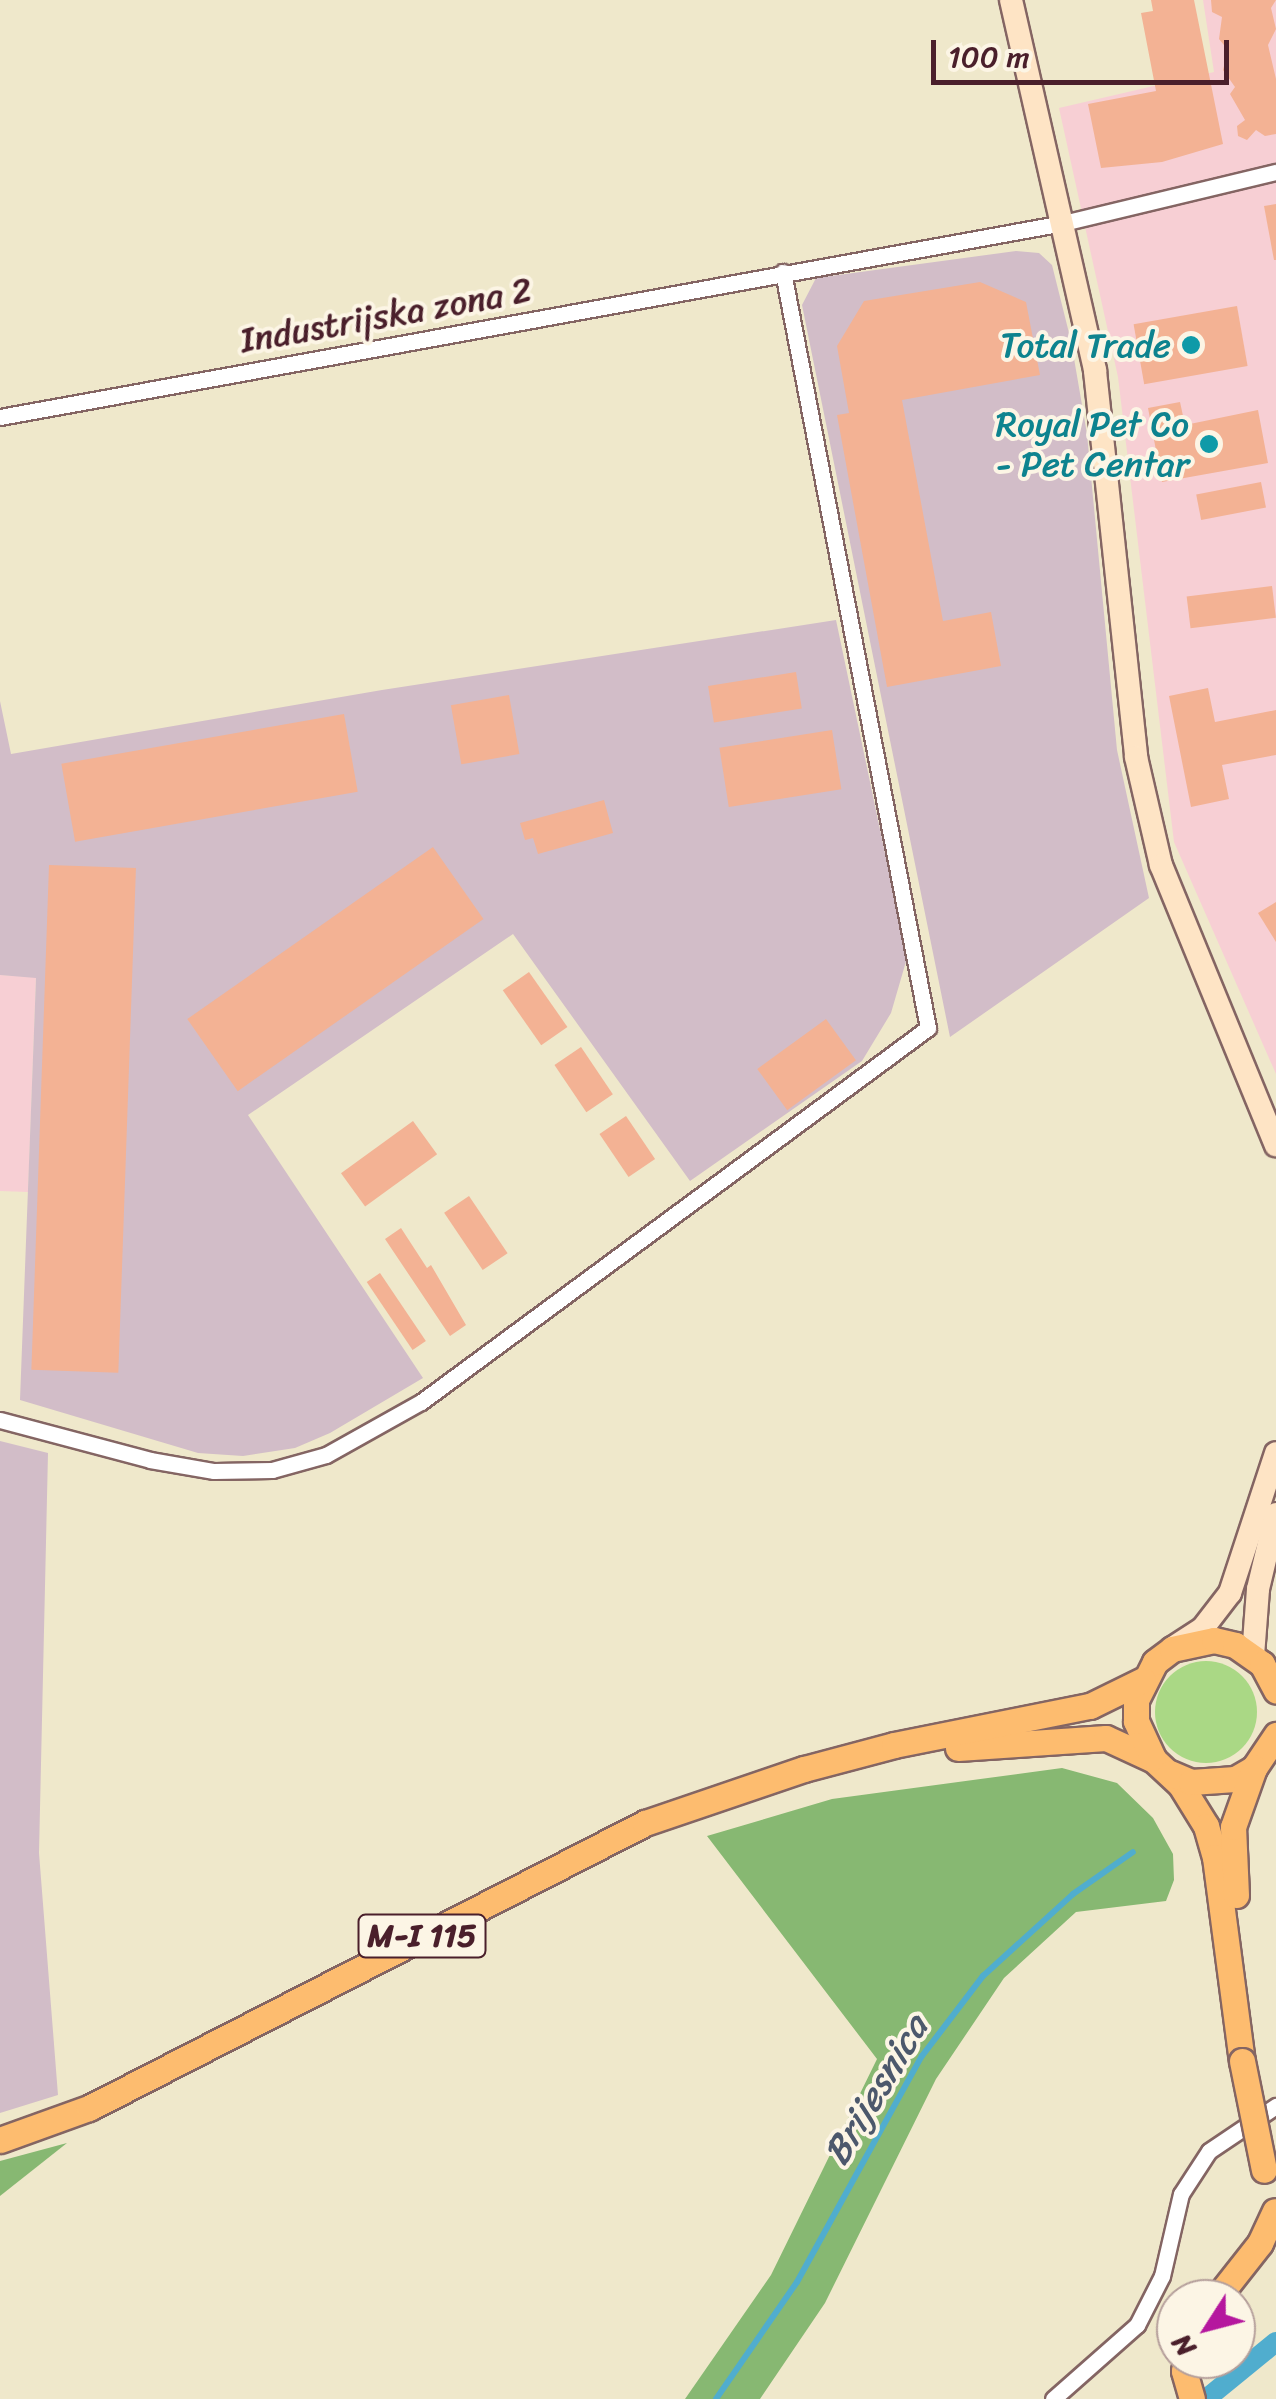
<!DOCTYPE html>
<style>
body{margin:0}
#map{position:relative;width:1276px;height:2399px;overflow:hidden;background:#efe8cb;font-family:Sriracha,sans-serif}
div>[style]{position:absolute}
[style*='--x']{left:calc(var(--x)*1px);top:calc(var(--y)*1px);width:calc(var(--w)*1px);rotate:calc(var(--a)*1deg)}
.built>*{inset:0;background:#f7cfd4}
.industrial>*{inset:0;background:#d2bdc8}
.green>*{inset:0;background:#aad885}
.round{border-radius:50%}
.forest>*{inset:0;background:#87b872}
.stream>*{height:6px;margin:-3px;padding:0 3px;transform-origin:3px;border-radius:3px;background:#50adce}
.canal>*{height:20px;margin:-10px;padding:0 10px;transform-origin:10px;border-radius:10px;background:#50adce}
.building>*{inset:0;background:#f3b294;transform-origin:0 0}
.roads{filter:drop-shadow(2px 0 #846563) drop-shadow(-2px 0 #846563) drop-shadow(0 2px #846563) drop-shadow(0 -2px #846563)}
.minor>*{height:15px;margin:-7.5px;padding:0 7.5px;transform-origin:7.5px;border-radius:7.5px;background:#fff}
.secondary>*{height:22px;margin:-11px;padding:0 11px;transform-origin:11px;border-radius:11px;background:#fee4c5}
.primary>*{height:25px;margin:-12.5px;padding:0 12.5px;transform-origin:12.5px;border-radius:12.5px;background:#fdbc6f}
.bridges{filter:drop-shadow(2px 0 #846563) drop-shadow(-2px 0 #846563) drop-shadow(0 2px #846563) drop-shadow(0 -2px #846563)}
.primary-bridge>*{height:25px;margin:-12.5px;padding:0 12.5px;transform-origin:12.5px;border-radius:12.5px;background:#fdbc6f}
.dots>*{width:28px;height:28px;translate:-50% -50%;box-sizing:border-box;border:5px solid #fcf5e5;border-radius:50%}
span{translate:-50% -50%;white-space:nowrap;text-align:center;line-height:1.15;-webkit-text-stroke:8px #fcf5e5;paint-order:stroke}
.shield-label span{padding:2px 8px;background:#fcf5e5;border:2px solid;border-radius:8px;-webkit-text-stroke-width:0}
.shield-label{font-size:32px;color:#4a1f2b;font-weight:700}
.street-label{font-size:35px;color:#4a1f2b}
.culture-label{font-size:35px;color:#0d838f}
.right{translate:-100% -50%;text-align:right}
.water-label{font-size:38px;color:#4c586c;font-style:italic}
.north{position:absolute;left:1156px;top:2279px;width:100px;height:100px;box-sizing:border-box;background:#fcf5e5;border:2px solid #b59f9b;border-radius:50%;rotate:234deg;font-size:28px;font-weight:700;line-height:40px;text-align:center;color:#4a1f2b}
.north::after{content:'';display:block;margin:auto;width:35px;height:45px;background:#b5179e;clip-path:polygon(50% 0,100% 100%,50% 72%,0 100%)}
.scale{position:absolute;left:931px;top:40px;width:298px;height:45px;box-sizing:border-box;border:5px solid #4a1f2b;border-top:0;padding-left:12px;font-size:30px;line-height:35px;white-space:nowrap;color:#4a1f2b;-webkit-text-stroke:8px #fcf5e5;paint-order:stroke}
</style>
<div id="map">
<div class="built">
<div style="clip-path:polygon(1203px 0,1276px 0,1276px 1074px,1174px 842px,1118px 377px,1059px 108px,1214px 72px)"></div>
<div style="clip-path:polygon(0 975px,36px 977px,28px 1192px,0 1191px)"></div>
</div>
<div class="industrial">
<div style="clip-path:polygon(1016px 251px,1039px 253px,1052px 265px,1071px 341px,1087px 434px,1117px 750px,1149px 898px,950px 1037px,802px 305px,816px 278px)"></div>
<div style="clip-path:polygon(836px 620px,907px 958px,891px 1013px,862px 1061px,690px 1181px,513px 934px,248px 1115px,423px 1378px,330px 1433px,295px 1448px,243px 1456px,198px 1453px,20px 1400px,36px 978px,0 975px,0 701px,11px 754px,382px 690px)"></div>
<div style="clip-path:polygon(0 1441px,48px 1453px,39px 1853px,58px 2095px,0 2113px)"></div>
</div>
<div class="green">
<div class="round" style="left:1155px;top:1661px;width:102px;height:102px"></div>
</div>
<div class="forest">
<div style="clip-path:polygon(1062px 1768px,1117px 1783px,1153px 1818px,1173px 1854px,1174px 1880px,1166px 1901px,1076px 1912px,1004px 1978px,936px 2079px,825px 2303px,760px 2399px,685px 2399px,771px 2275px,877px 2059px,707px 1836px,832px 1799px)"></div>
<div style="clip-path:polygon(67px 2143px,0 2196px,0 2161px)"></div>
</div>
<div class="stream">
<div style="--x:716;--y:2399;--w:142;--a:-55.3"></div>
<div style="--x:797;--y:2282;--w:258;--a:-61.1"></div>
<div style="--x:922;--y:2056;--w:101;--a:-52.7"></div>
<div style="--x:983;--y:1976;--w:122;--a:-42.3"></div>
<div style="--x:1073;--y:1894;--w:73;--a:-35"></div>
</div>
<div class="canal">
<div style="--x:1206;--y:2399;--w:90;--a:-39.2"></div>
</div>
<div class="building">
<div style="clip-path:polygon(1151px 0,1194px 0,1223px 144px,1162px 162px,1101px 168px,1088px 104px,1156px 91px,1141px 13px,1153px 11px)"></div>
<div style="clip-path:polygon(1211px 0,1276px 0,1271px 8px,1276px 29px,1268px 45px,1276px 79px,1276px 134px,1265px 136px,1256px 130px,1247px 140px,1238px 136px,1237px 126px,1245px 120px,1230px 94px,1235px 87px,1223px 70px,1228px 50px,1219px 39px,1222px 17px,1212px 12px)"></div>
<div style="clip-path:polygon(1276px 204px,1276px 260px,1274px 260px,1264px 206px)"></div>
<div style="clip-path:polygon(980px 282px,1026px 302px,1040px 375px,902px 400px,943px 621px,991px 612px,1001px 666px,887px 687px,837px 415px,849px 413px,837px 346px,864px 301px)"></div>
<div style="left:1237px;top:306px;width:61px;height:105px;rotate:80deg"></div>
<div style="clip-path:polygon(1180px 402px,1185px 425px,1258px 410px,1268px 463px,1162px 482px,1148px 408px)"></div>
<div style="left:1261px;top:482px;width:26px;height:66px;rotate:79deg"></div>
<div style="left:1272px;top:586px;width:32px;height:86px;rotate:83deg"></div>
<div style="left:796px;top:672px;width:37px;height:89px;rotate:81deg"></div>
<div style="clip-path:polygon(1208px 688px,1215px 722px,1276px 710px,1276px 755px,1222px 765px,1229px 799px,1191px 807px,1169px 696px)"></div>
<div style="left:509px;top:695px;width:60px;height:59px;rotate:80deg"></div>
<div style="left:344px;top:714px;width:79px;height:287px;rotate:80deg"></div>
<div style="left:832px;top:730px;width:60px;height:114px;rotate:81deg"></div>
<div style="clip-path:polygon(604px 800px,613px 833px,538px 854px,533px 838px,525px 840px,520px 823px)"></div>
<div style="left:433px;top:847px;width:88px;height:300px;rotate:55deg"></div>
<div style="left:49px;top:865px;width:87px;height:505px;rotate:2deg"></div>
<div style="clip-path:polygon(1276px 902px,1276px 942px,1258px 913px)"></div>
<div style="left:529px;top:972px;width:67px;height:32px;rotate:55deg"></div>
<div style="left:826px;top:1019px;width:51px;height:85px;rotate:54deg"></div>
<div style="left:581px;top:1047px;width:57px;height:32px;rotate:56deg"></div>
<div style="left:626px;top:1116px;width:52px;height:32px;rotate:56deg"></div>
<div style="left:413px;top:1121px;width:41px;height:89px;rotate:54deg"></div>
<div style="left:469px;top:1196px;width:69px;height:30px;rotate:56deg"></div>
<div style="clip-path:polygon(401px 1228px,427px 1268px,431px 1265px,466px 1325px,450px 1336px,385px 1239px)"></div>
<div style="left:380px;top:1273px;width:82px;height:16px;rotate:56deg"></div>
</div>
<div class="roads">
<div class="minor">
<div style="--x:0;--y:417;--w:1081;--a:-10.34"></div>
<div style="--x:1063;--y:223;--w:219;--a:-13.5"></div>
<div style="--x:0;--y:1420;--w:155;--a:14.9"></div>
<div style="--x:150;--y:1460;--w:65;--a:9.8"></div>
<div style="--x:214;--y:1471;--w:58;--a:-1"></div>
<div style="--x:272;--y:1470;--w:56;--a:-15.5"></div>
<div style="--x:326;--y:1455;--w:109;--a:-29.2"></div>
<div style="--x:421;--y:1402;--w:630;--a:-36.42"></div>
<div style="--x:928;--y:1028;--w:770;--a:-100.86"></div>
<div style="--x:1053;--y:2399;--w:112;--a:-41.4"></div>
<div style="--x:1137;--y:2325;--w:55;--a:-63"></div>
<div style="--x:1162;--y:2276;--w:84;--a:-77"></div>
<div style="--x:1181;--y:2194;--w:51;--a:-56.9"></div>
<div style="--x:1209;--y:2151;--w:81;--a:-33.9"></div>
</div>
<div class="secondary">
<div style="--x:1011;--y:0;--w:380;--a:77.2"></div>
<div style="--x:1095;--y:371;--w:388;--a:83.9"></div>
<div style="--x:1136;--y:757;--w:111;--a:77"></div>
<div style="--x:1161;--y:865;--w:303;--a:67.7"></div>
<div style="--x:1174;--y:1647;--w:35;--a:-33"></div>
<div style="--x:1203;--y:1628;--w:44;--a:-52.4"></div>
<div style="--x:1230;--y:1593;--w:147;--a:-71.8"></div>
<div style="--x:1253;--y:1656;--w:67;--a:-85.7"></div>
<div style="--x:1258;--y:1589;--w:77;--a:-76.5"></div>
</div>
<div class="primary">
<div style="--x:958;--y:1748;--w:148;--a:-3.9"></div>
<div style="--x:1106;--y:1738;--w:53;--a:24.6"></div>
<div style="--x:1154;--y:1760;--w:35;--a:43"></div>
<div style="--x:1180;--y:1784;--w:49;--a:58.2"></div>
<div style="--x:1206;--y:1826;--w:32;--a:74"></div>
<div style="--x:1215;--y:1857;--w:206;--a:82.5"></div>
<div style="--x:1153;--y:1758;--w:41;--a:-114.7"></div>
<div style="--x:1136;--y:1721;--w:21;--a:-90"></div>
<div style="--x:1136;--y:1700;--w:42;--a:-63.4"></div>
<div style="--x:1155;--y:1662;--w:21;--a:-37"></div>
<div style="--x:1172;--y:1649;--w:43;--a:-12.1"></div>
<div style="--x:1214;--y:1640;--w:22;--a:13"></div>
<div style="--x:1235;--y:1645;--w:33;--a:35"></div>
<div style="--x:1262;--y:1664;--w:30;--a:62"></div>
<div style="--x:1170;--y:1773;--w:23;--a:23"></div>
<div style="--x:1191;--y:1782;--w:44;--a:-3.9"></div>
<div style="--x:1235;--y:1779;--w:22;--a:-30"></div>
<div style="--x:1254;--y:1768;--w:40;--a:-56"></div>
<div style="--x:1236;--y:1895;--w:68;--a:-92.5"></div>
<div style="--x:1233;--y:1827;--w:63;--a:-70.4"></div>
<div style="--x:0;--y:2140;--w:95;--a:-19.8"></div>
<div style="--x:89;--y:2108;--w:625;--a:-27.14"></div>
<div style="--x:645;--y:1823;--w:168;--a:-18.8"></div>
<div style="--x:804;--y:1769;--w:93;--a:-14.9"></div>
<div style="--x:894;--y:1745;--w:200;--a:-11.3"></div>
<div style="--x:1090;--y:1706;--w:59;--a:-26.1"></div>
<div style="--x:1216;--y:2299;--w:71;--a:-51.8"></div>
<div style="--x:1260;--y:2243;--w:35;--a:-65"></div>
<div style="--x:1186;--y:2359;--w:12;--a:99"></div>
<div style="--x:1184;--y:2371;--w:29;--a:74"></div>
</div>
</div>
<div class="bridges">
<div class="primary-bridge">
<div style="--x:1242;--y:2061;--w:111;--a:78.6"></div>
</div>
</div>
<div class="dots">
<div style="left:1191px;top:345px;background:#0f9aa8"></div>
<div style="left:1209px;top:444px;background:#0f9aa8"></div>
</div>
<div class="shield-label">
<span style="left:422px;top:1936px">M-I 115</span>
</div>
<div class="street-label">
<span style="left:386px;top:315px;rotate:-10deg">Industrijska zona 2</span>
</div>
<div class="culture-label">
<span class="right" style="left:1171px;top:345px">Total Trade</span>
<span class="right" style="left:1189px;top:444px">Royal Pet Co<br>- Pet Centar</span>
</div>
<div class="water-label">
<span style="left:876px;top:2090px;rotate:-59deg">Brijesnica</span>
</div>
<div class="north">N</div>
<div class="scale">100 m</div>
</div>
